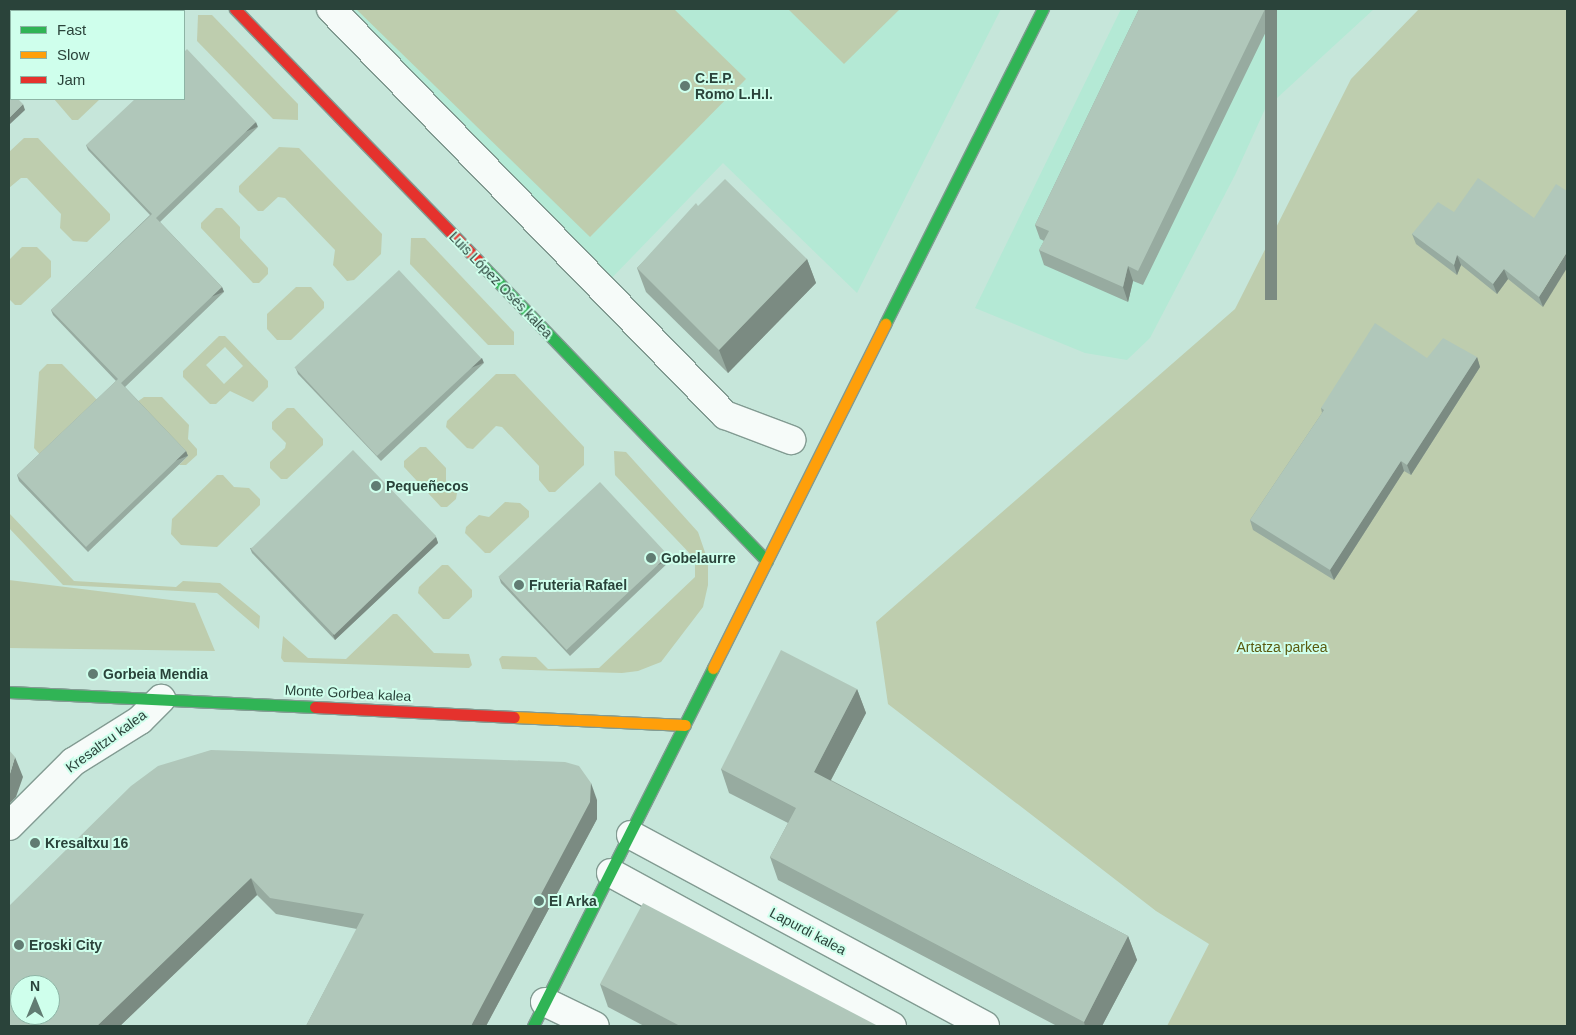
<!DOCTYPE html>
<meta charset="utf-8">
<style>
body{margin:0}
#map{position:relative;width:1576px;height:1035px;overflow:hidden;background:#c6e6da;font-family:Helvetica,sans-serif}
div>[style]{position:absolute}
[style*='--x']{left:calc(var(--x)*1px);top:calc(var(--y)*1px);width:calc(var(--w)*1px);rotate:calc(var(--a)*1deg)}
.built>*{inset:0;background:#b4e9d5}
.green>*{inset:0;background:#becdae;transform-origin:0 0}
.roads{filter:drop-shadow(1px 0 #829b92) drop-shadow(-1px 0 #829b92) drop-shadow(0 1px #829b92) drop-shadow(0 -1px #829b92)}
.street>*{height:28px;margin:-14px;padding:0 14px;transform-origin:14px;border-radius:14px;background:#f6fbf9}
.fast>*{height:11px;margin:-5.5px;padding:0 5.5px;transform-origin:5.5px;border-radius:5.5px;background:#30b455}
.slow>*{height:11px;margin:-5.5px;padding:0 5.5px;transform-origin:5.5px;border-radius:5.5px;background:#ff9f0a}
.jam>*{height:11px;margin:-5.5px;padding:0 5.5px;transform-origin:5.5px;border-radius:5.5px;background:#e5322d}
.wall>*{inset:0;background:#97aba0}
.shaded-wall>*{inset:0;background:#7b8b82;transform-origin:0 0}
.building>*{inset:0;background:#b0c7ba;transform-origin:0 0}
.dots>*{width:14px;height:14px;translate:-50% -50%;box-sizing:border-box;border:2px solid #cfffec;border-radius:50%}
span{translate:-50% -50%;white-space:nowrap;text-align:center;line-height:1.15;-webkit-text-stroke:4px #cfffec;paint-order:stroke}
.poi-label{font-size:14px;color:#2a433a;font-weight:700}
.left{translate:0 -50%;text-align:left}
.street-label{font-size:14px;color:#2a433a}
.park-label{font-size:14px;color:#5a5a0f}
.frame{position:absolute;inset:0;border:10px solid #2a433a;pointer-events:none}
.legend{position:absolute;left:10px;top:10px;width:175px;height:90px;box-sizing:border-box;background:#cfffec;border:1px solid #8db4a5;margin:0;padding:6px 9px;list-style:none;font-size:15px;color:#2a433a}
.legend li{display:flex;align-items:center;gap:10px;height:25px}
.legend b{width:25px;border:1px solid #8db4a5}
.north{position:absolute;left:10px;top:975px;width:50px;height:50px;box-sizing:border-box;background:#cfffec;border:1px solid #8db4a5;border-radius:50%;rotate:0deg;font-size:14px;font-weight:700;line-height:20px;text-align:center;color:#2a433a}
.north::after{content:'';display:block;margin:auto;width:18px;height:22px;background:#617c72;clip-path:polygon(50% 0,100% 100%,50% 72%,0 100%)}
</style>
<div id="map">
<div class="built">
<div style="clip-path:polygon(334px 9px,1001px 9px,857px 293px,723px 163px,603px 287px)"></div>
<div style="clip-path:polygon(1121px 9px,1374px 9px,1265px 109px,1235px 175px,1150px 338px,1127px 360px,1085px 353px,975px 308px)"></div>
</div>
<div class="green">
<div style="left:97px;top:9px;width:70px;height:3px"></div>
<div style="clip-path:polygon(356px 9px,674px 9px,746px 79px,590px 237px)"></div>
<div style="clip-path:polygon(788px 9px,900px 9px,844px 64px)"></div>
<div style="clip-path:polygon(1419px 9px,1567px 9px,1567px 1026px,1167px 1026px,1209px 944px,1156px 911px,888px 704px,876px 622px,1235px 309px,1351px 79px)"></div>
<div style="left:9px;top:13px;width:2px;height:40px"></div>
<div style="clip-path:polygon(198px 15px,212px 15px,298px 104px,298px 120px,273px 119px,197px 41px)"></div>
<div style="clip-path:polygon(54px 99px,100px 99px,78px 120px,72px 120px)"></div>
<div style="clip-path:polygon(24px 138px,38px 138px,110px 214px,110px 220px,87px 242px,73px 241px,60px 228px,61px 214px,27px 178px,21px 178px,9px 188px,9px 152px)"></div>
<div style="clip-path:polygon(279px 147px,299px 148px,382px 234px,381px 254px,354px 280px,347px 281px,333px 265px,335px 250px,285px 198px,278px 197px,263px 211px,258px 211px,239px 192px,239px 186px)"></div>
<div style="clip-path:polygon(216px 208px,222px 208px,240px 227px,240px 238px,268px 268px,268px 274px,259px 283px,253px 283px,201px 228px,201px 223px)"></div>
<div style="clip-path:polygon(411px 238px,425px 238px,514px 332px,514px 345px,488px 345px,410px 264px)"></div>
<div style="clip-path:polygon(22px 247px,37px 247px,51px 261px,51px 277px,21px 305px,15px 305px,9px 299px,9px 260px)"></div>
<div style="clip-path:polygon(296px 287px,311px 287px,324px 302px,324px 308px,291px 340px,277px 340px,267px 329px,267px 314px)"></div>
<div style="clip-path:polygon(evenodd,219px 336px,225px 336px,268px 381px,268px 387px,253px 402px,230px 391px,216px 404px,210px 404px,183px 377px,183px 371px,219px 336px,225px 347px,243px 366px,224px 384px,206px 365px,225px 347px)"></div>
<div style="clip-path:polygon(47px 364px,62px 364px,100px 403px,43px 458px,34px 448px,39px 372px)"></div>
<div style="clip-path:polygon(496px 374px,515px 374px,584px 447px,584px 465px,555px 492px,549px 492px,539px 480px,539px 466px,502px 427px,496px 426px,473px 449px,467px 448px,446px 427px,447px 421px)"></div>
<div style="clip-path:polygon(144px 397px,162px 397px,189px 425px,188px 439px,197px 449px,197px 455px,186px 465px,179px 465px,188px 456px,137px 402px)"></div>
<div style="clip-path:polygon(287px 408px,294px 408px,323px 439px,323px 445px,287px 479px,281px 479px,270px 468px,270px 462px,285px 448px,286px 443px,272px 429px,272px 422px)"></div>
<div style="clip-path:polygon(420px 447px,426px 447px,446px 468px,446px 481px,457px 493px,456px 499px,447px 507px,441px 507px,404px 467px,404px 461px)"></div>
<div style="clip-path:polygon(614px 451px,626px 452px,698px 532px,708px 561px,708px 585px,703px 607px,661px 662px,638px 671px,622px 673px,502px 669px,499px 659px,502px 656px,536px 657px,548px 669px,599px 668px,695px 577px,695px 559px,615px 475px)"></div>
<div style="clip-path:polygon(217px 475px,223px 475px,234px 487px,249px 488px,260px 499px,260px 505px,217px 547px,181px 545px,171px 534px,172px 519px)"></div>
<div style="clip-path:polygon(505px 502px,520px 503px,529px 511px,529px 517px,490px 553px,485px 553px,465px 533px,466px 527px,479px 515px,489px 517px)"></div>
<div style="clip-path:polygon(9px 513px,74px 581px,176px 587px,183px 581px,220px 583px,260px 616px,259px 629px,217px 593px,63px 585px,9px 528px)"></div>
<div style="clip-path:polygon(442px 565px,448px 565px,472px 590px,472px 597px,449px 619px,443px 619px,418px 593px,419px 587px)"></div>
<div style="clip-path:polygon(9px 580px,195px 603px,215px 651px,9px 648px)"></div>
<div style="clip-path:polygon(393px 614px,397px 614px,434px 653px,469px 654px,472px 665px,469px 668px,284px 662px,281px 658px,283px 636px,308px 658px,346px 659px)"></div>
</div>
<div class="roads">
<div class="street">
<div style="--x:331;--y:9;--w:566;--a:45.86"></div>
<div style="--x:725;--y:415;--w:71;--a:20.7"></div>
<div style="--x:9;--y:826;--w:91;--a:-45"></div>
<div style="--x:73;--y:762;--w:79;--a:-32.1"></div>
<div style="--x:140;--y:720;--w:30;--a:-45"></div>
<div style="--x:631;--y:835;--w:402;--a:28.3"></div>
<div style="--x:611;--y:873;--w:320;--a:28.6"></div>
<div style="--x:545;--y:1002;--w:55;--a:25.6"></div>
</div>
<div class="fast">
<div style="--x:479;--y:262;--w:415;--a:46.1"></div>
<div style="--x:885;--y:324;--w:352;--a:-63.4"></div>
<div style="--x:9;--y:692;--w:306;--a:2.8"></div>
<div style="--x:533;--y:1026;--w:401;--a:-63.3"></div>
</div>
<div class="slow">
<div style="--x:713;--y:668;--w:385;--a:-63.4"></div>
<div style="--x:514;--y:717;--w:171;--a:2.7"></div>
</div>
<div class="jam">
<div style="--x:235;--y:9;--w:351;--a:46"></div>
<div style="--x:315;--y:707;--w:199;--a:2.9"></div>
</div>
</div>
<div class="wall">
<div style="clip-path:polygon(1139px 9px,1277px 9px,1143px 285px,1133px 281px,1128px 302px,1044px 265px,1039px 250px,1044px 241px,1040px 239px,1035px 225px)"></div>
<div style="clip-path:polygon(258px 127px,160px 222px,222px 287px,224px 292px,125px 387px,186px 451px,188px 456px,88px 552px,19px 481px,17px 475px,116px 381px,53px 315px,51px 310px,150px 215px,88px 150px,86px 145px)"></div>
<div style="clip-path:polygon(698px 206px,807px 259px,816px 283px,728px 373px,646px 292px,637px 268px)"></div>
<div style="clip-path:polygon(1454px 212px,1534px 218px,1543px 307px,1508px 279px,1497px 294px,1461px 265px,1457px 275px,1416px 244px,1412px 234px)"></div>
<div style="clip-path:polygon(1477px 357px,1480px 367px,1411px 475px,1404px 471px,1334px 580px,1253px 530px,1250px 520px,1322px 413px,1321px 408px,1427px 358px)"></div>
<div style="clip-path:polygon(484px 363px,381px 461px,298px 374px,296px 369px)"></div>
<div style="clip-path:polygon(436px 537px,438px 543px,335px 640px,252px 553px,250px 548px)"></div>
<div style="clip-path:polygon(669px 555px,671px 560px,570px 656px,501px 583px,499px 577px)"></div>
<div style="clip-path:polygon(857px 689px,866px 713px,831px 780px,1128px 936px,1137px 960px,1102px 1026px,1057px 1026px,778px 880px,770px 857px,788px 823px,729px 793px,721px 769px)"></div>
<div style="clip-path:polygon(597px 800px,597px 819px,486px 1026px,306px 1026px,357px 929px,276px 914px,257px 895px,120px 1026px,9px 1026px,9px 906px)"></div>
<div style="clip-path:polygon(600px 984px,878px 1026px,644px 1026px,608px 1007px)"></div>
</div>
<div class="shaded-wall">
<div style="left:1265px;top:9px;width:12px;height:291px"></div>
<div style="clip-path:polygon(23px 104px,25px 110px,9px 125px,9px 118px)"></div>
<div style="left:256px;top:122px;width:5px;height:139px;rotate:68deg"></div>
<div style="clip-path:polygon(1567px 252px,1567px 268px,1543px 307px,1539px 297px)"></div>
<div style="clip-path:polygon(1457px 255px,1461px 265px,1457px 275px,1454px 265px)"></div>
<div style="clip-path:polygon(807px 259px,816px 283px,728px 373px,719px 350px)"></div>
<div style="clip-path:polygon(1128px 266px,1133px 281px,1128px 302px,1123px 287px)"></div>
<div style="clip-path:polygon(1504px 269px,1508px 279px,1497px 294px,1493px 284px)"></div>
<div style="left:222px;top:287px;width:5px;height:139px;rotate:68deg"></div>
<div style="clip-path:polygon(1477px 357px,1480px 367px,1411px 475px,1407px 465px)"></div>
<div style="left:482px;top:358px;width:5px;height:142px;rotate:68deg"></div>
<div style="left:186px;top:451px;width:5px;height:139px;rotate:68deg"></div>
<div style="clip-path:polygon(1401px 461px,1404px 471px,1334px 580px,1330px 570px)"></div>
<div style="clip-path:polygon(436px 537px,438px 543px,335px 640px,333px 635px)"></div>
<div style="left:669px;top:555px;width:5px;height:139px;rotate:68deg"></div>
<div style="clip-path:polygon(857px 689px,866px 713px,823px 795px,814px 772px)"></div>
<div style="clip-path:polygon(15px 757px,23px 777px,16px 797px,9px 804px,9px 777px)"></div>
<div style="clip-path:polygon(591px 783px,597px 800px,597px 819px,486px 1026px,471px 1026px)"></div>
<div style="clip-path:polygon(251px 878px,257px 895px,120px 1026px,97px 1026px)"></div>
<div style="clip-path:polygon(1128px 936px,1137px 960px,1102px 1026px,1085px 1026px,1084px 1022px)"></div>
</div>
<div class="building">
<div style="clip-path:polygon(1139px 9px,1265px 9px,1138px 271px,1128px 266px,1123px 287px,1039px 250px,1049px 231px,1035px 225px)"></div>
<div style="clip-path:polygon(187px 49px,256px 122px,156px 218px,222px 287px,121px 383px,186px 451px,86px 547px,17px 475px,118px 379px,51px 310px,152px 214px,86px 145px,135px 99px,184px 99px,184px 52px)"></div>
<div style="clip-path:polygon(9px 89px,11px 92px,11px 99px,18px 99px,23px 104px,9px 118px)"></div>
<div style="clip-path:polygon(1478px 178px,1534px 218px,1556px 184px,1567px 191px,1567px 252px,1539px 297px,1504px 269px,1493px 284px,1457px 255px,1454px 265px,1412px 234px,1438px 202px,1454px 212px)"></div>
<div style="clip-path:polygon(725px 179px,807px 259px,719px 350px,637px 268px,696px 203px,698px 206px)"></div>
<div style="left:399px;top:270px;width:121px;height:143px;rotate:47deg"></div>
<div style="clip-path:polygon(1375px 323px,1427px 358px,1443px 338px,1477px 357px,1407px 465px,1401px 461px,1330px 570px,1250px 520px,1324px 410px,1321px 408px)"></div>
<div style="left:353px;top:450px;width:120px;height:142px;rotate:46deg"></div>
<div style="left:600px;top:482px;width:100px;height:139px;rotate:47deg"></div>
<div style="clip-path:polygon(781px 650px,857px 689px,814px 772px,1128px 936px,1084px 1022px,770px 857px,796px 808px,721px 769px)"></div>
<div style="clip-path:polygon(9px 750px,15px 757px,9px 777px)"></div>
<div style="clip-path:polygon(evenodd,211px 750px,565px 762px,579px 766px,591px 783px,590px 802px,471px 1026px,306px 1026px,364px 914px,270px 898px,251px 878px,97px 1026px,9px 1026px,9px 906px,131px 786px,158px 766px,211px 750px,20px 985px,50px 985px,50px 1015px,20px 1015px,20px 985px)"></div>
<div style="clip-path:polygon(643px 903px,878px 1026px,680px 1026px,600px 984px)"></div>
</div>
<div class="dots">
<div style="left:685px;top:86px;background:#617c72"></div>
<div style="left:376px;top:486px;background:#617c72"></div>
<div style="left:651px;top:558px;background:#617c72"></div>
<div style="left:519px;top:585px;background:#617c72"></div>
<div style="left:93px;top:674px;background:#617c72"></div>
<div style="left:35px;top:843px;background:#617c72"></div>
<div style="left:539px;top:901px;background:#617c72"></div>
<div style="left:19px;top:945px;background:#617c72"></div>
</div>
<div class="poi-label">
<span class="left" style="left:695px;top:86px">C.E.P.<br>Romo L.H.I.</span>
<span class="left" style="left:386px;top:486px">Pequeñecos</span>
<span class="left" style="left:661px;top:558px">Gobelaurre</span>
<span class="left" style="left:529px;top:585px">Fruteria Rafael</span>
<span class="left" style="left:103px;top:674px">Gorbeia Mendia</span>
<span class="left" style="left:45px;top:843px">Kresaltxu 16</span>
<span class="left" style="left:549px;top:901px">El Arka</span>
<span class="left" style="left:29px;top:945px">Eroski City</span>
</div>
<div class="street-label">
<span style="left:501px;top:285px;rotate:46deg">Luis López Osés kalea</span>
<span style="left:348px;top:693px;rotate:3deg">Monte Gorbea kalea</span>
<span style="left:106px;top:741px;rotate:-36deg">Kresaltzu kalea</span>
<span style="left:808px;top:931px;rotate:28deg">Lapurdi kalea</span>
</div>
<div class="park-label">
<span style="left:1282px;top:647px">Artatza parkea</span>
</div>
<div class="frame"></div>
<ul class="legend">
<li><b style="height:6px;background:#30b455"></b>Fast</li>
<li><b style="height:6px;background:#ff9f0a"></b>Slow</li>
<li><b style="height:6px;background:#e5322d"></b>Jam</li>
</ul>
<div class="north">N</div>
</div>
